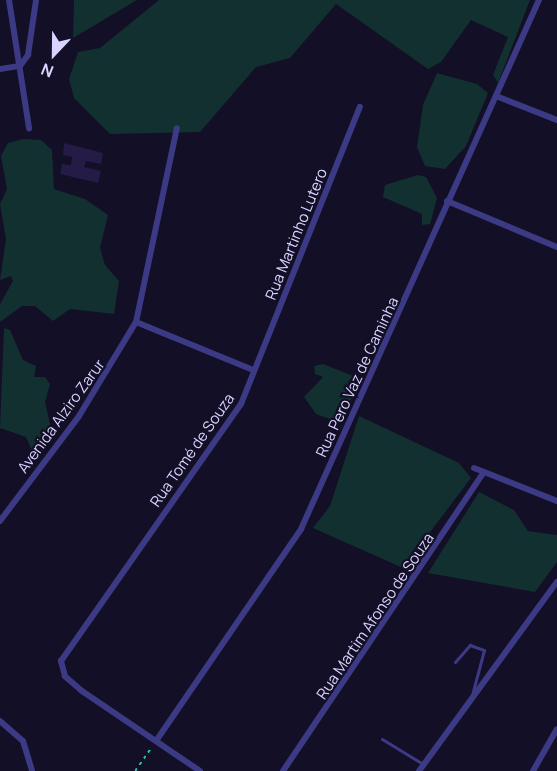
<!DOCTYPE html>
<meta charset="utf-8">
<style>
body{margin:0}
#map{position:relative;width:557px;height:771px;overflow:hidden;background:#130f26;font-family:Manrope,sans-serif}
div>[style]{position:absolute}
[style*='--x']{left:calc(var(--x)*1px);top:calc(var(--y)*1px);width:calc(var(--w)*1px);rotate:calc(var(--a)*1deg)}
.green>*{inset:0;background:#12302f}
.building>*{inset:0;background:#241b47}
.path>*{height:1.5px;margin-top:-0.75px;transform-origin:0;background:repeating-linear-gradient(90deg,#2fb8b0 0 3px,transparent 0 7.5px)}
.lane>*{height:3px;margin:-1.5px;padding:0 1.5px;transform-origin:1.5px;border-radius:1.5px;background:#3d3a85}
.street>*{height:6px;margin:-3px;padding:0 3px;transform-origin:3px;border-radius:3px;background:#3d3a85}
span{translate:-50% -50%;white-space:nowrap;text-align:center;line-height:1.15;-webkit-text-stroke:4.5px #130f26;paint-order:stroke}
.street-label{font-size:15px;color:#d9d4ff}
.north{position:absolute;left:24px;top:24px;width:60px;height:60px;-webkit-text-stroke:4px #130f26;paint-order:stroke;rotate:202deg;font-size:16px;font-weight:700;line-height:24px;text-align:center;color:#d9d4ff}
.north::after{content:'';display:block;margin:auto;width:21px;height:27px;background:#d9d4ff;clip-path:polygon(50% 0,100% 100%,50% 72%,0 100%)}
</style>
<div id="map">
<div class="green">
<div style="clip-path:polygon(74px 0,137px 0,73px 38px)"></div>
<div style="clip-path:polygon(159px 0,530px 0,498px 83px,493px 75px,508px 37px,471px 20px,441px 62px,428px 69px,336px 4px,290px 58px,256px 67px,200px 132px,110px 134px,74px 98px,69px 79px,78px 52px,100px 48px)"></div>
<div style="clip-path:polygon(437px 73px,477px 84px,488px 93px,466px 146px,445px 169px,425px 166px,417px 147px,423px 105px)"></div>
<div style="clip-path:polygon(23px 139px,41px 140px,52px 150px,54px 189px,85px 199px,108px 215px,100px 248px,105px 265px,119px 281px,114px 314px,70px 309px,53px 321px,35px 306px,22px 306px,0 322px,0 304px,13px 281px,11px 276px,0 280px,6px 239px,0 204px,7px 189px,1px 156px,8px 143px)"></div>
<div style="clip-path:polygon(418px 175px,426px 177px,437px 198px,430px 224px,422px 225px,422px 214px,383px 197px,385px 185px)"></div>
<div style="clip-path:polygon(4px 328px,10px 330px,23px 360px,36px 366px,34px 377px,45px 377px,50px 384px,45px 402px,53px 437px,41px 454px,31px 449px,26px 437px,0 428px)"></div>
<div style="clip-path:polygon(323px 364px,353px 376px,348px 382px,355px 392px,338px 422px,316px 414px,304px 397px,323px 377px,315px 374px,314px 366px)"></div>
<div style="clip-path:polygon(359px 416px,459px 463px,471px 478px,403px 568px,313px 528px,330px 506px)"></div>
<div style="clip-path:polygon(479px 492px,514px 510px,528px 531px,557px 535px,557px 562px,535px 592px,428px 573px)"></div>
</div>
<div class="building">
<div style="clip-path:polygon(64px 143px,103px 153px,101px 164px,86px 161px,84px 167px,101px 171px,98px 183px,60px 174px,62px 164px,71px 165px,72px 157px,63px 155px)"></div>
</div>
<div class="path">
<div style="--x:135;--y:771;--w:29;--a:-55"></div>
</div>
<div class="lane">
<div style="--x:455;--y:662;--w:23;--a:-49"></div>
<div style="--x:470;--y:645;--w:15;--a:20"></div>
<div style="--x:484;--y:650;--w:47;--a:104.9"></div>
<div style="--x:382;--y:739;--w:48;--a:31.4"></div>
</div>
<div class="street">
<div style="--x:9;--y:0;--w:130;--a:81.1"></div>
<div style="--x:0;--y:69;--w:20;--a:-9"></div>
<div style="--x:20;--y:66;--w:14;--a:-54"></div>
<div style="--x:28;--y:55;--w:56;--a:-81.7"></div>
<div style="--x:496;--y:96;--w:66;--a:21.5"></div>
<div style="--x:447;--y:201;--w:119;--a:22.7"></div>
<div style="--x:136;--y:322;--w:126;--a:22.3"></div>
<div style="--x:474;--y:468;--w:89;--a:21.7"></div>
<div style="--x:0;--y:521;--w:131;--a:-53"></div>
<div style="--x:79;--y:416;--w:110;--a:-58.8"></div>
<div style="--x:136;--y:322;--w:198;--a:-78.1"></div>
<div style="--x:0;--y:721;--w:30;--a:41"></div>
<div style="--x:23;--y:741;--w:31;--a:73"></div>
<div style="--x:156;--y:741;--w:257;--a:-55.6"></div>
<div style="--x:301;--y:529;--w:580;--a:-65.78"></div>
<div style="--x:200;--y:771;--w:143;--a:-145.9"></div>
<div style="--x:82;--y:691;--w:23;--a:-139"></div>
<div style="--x:65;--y:676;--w:16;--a:-105"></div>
<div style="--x:61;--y:661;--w:314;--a:-55"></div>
<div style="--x:241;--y:404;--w:320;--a:-68.2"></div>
<div style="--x:283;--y:771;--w:360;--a:-56.1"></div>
<div style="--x:419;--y:771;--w:234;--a:-53.9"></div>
<div style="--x:533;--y:771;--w:48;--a:-60.3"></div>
</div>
<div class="street-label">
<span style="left:296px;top:234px;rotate:-68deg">Rua Martinho Lutero</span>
<span style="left:357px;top:377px;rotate:-65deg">Rua Pero Vaz de Caminha</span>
<span style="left:61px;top:416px;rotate:-54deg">Avenida Alziro Zarur</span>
<span style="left:192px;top:450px;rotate:-55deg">Rua Tomé de Souza</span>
<span style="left:375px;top:616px;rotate:-56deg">Rua Martim Afonso de Souza</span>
</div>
<div class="north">N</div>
</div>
